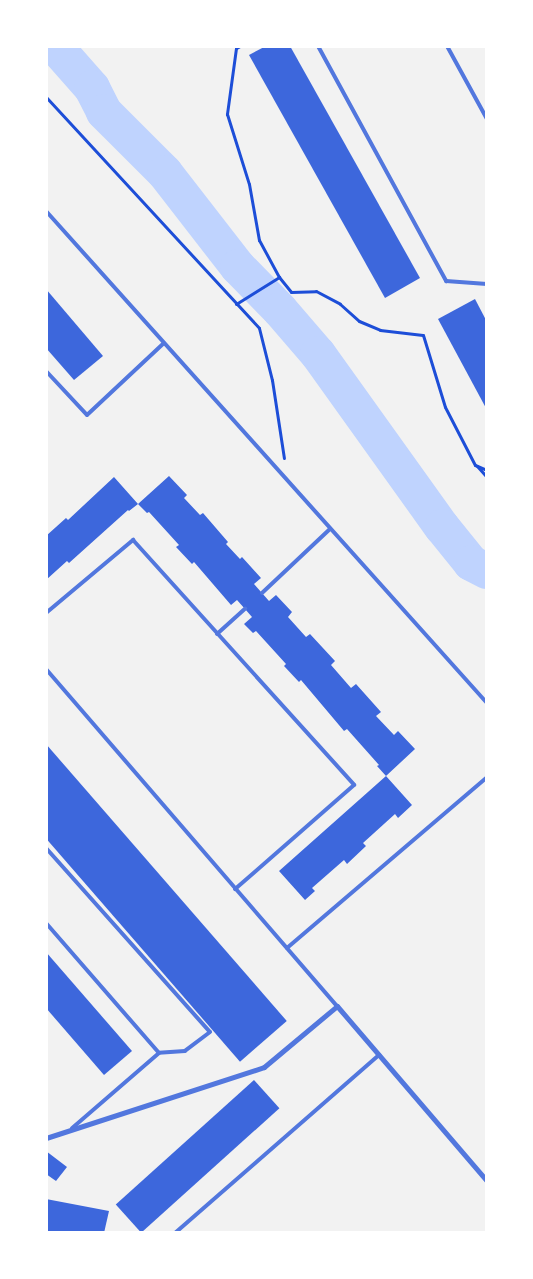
<!DOCTYPE html>
<style>
body{margin:0}
#map{position:relative;width:533px;height:1279px;overflow:hidden;background:#f2f2f2;font-family:"DejaVu Sans",sans-serif}
div>[style]{position:absolute}
[style*='--x']{left:calc(var(--x)*1px);top:calc(var(--y)*1px);width:calc(var(--w)*1px);rotate:calc(var(--a)*1deg)}
.river>*{height:36px;margin:-18px;padding:0 18px;transform-origin:18px;border-radius:18px;background:#bfd3fe}
.building>*{inset:0;background:#3d67dc;transform-origin:0 0}
.path>*{height:3px;margin:-1.5px;padding:0 1.5px;transform-origin:1.5px;border-radius:1.5px;background:#1d4ed8}
.service>*{height:4px;margin:-2px;padding:0 2px;transform-origin:2px;border-radius:2px;background:#5277de}
.minor>*{height:5px;margin:-2.5px;padding:0 2.5px;transform-origin:2.5px;border-radius:2.5px;background:#5277de}
span{translate:-50% -50%;white-space:nowrap;text-align:center;line-height:1.15;-webkit-text-stroke:4px #fff;paint-order:stroke}
.frame{position:absolute;inset:0;border:48px solid #fff;pointer-events:none}
</style>
<div id="map">
<div class="river">
<div style="--x:55;--y:46;--w:56;--a:48.6"></div>
<div style="--x:92;--y:88;--w:27;--a:63"></div>
<div style="--x:104;--y:112;--w:86;--a:45"></div>
<div style="--x:165;--y:173;--w:119;--a:52.2"></div>
<div style="--x:238;--y:267;--w:60;--a:45.7"></div>
<div style="--x:280;--y:310;--w:58;--a:49.2"></div>
<div style="--x:318;--y:354;--w:213;--a:54.4"></div>
<div style="--x:442;--y:527;--w:46;--a:51.1"></div>
<div style="--x:471;--y:563;--w:18;--a:27"></div>
</div>
<div class="building">
<div style="clip-path:polygon(266px 46px,290px 46px,420px 278px,385px 298px,249px 55px)"></div>
<div style="clip-path:polygon(46px 289px,103px 356px,74px 380px,46px 348px)"></div>
<div style="clip-path:polygon(475px 299px,487px 322px,487px 410px,438px 319px)"></div>
<div style="clip-path:polygon(169px 476px,187px 495px,184px 498px,200px 515px,203px 513px,228px 542px,226px 544px,240px 559px,242px 557px,261px 578px,254px 584px,269px 601px,276px 595px,292px 612px,288px 617px,306px 637px,310px 634px,335px 661px,331px 665px,351px 688px,356px 684px,381px 712px,376px 716px,394px 735px,398px 731px,415px 749px,386px 776px,412px 805px,398px 818px,395px 814px,363px 843px,366px 846px,347px 864px,344px 860px,312px 888px,315px 891px,305px 900px,279px 871px,386px 776px,377px 766px,379px 765px,347px 729px,344px 731px,301px 680px,299px 682px,284px 666px,286px 664px,256px 631px,253px 633px,244px 624px,252px 617px,245px 609px,237px 600px,231px 605px,194px 562px,192px 564px,176px 547px,179px 545px,149px 512px,147px 513px,138px 504px)"></div>
<div style="clip-path:polygon(114px 477px,138px 504px,129px 511px,128px 510px,69px 563px,67px 561px,46px 580px,46px 536px,66px 518px,68px 520px)"></div>
<div style="left:46px;top:744px;width:367px;height:62px;rotate:49deg"></div>
<div style="clip-path:polygon(46px 952px,132px 1051px,104px 1075px,46px 1008px)"></div>
<div style="left:254px;top:1080px;width:38px;height:186px;rotate:48deg"></div>
<div style="clip-path:polygon(46px 1151px,67px 1167px,56px 1181px,46px 1174px)"></div>
<div style="clip-path:polygon(46px 1199px,109px 1211px,104px 1233px,46px 1233px)"></div>
</div>
<div class="path">
<div style="--x:240;--y:46;--w:4;--a:153"></div>
<div style="--x:236;--y:48;--w:67;--a:97.8"></div>
<div style="--x:227;--y:114;--w:73;--a:72.6"></div>
<div style="--x:249;--y:184;--w:57;--a:79.9"></div>
<div style="--x:259;--y:240;--w:42;--a:61.6"></div>
<div style="--x:279;--y:277;--w:19;--a:51"></div>
<div style="--x:291;--y:292;--w:25;--a:-2"></div>
<div style="--x:316;--y:291;--w:27;--a:28"></div>
<div style="--x:340;--y:304;--w:25;--a:42"></div>
<div style="--x:359;--y:321;--w:23;--a:23"></div>
<div style="--x:380;--y:330;--w:43;--a:6.6"></div>
<div style="--x:423;--y:335;--w:75;--a:73"></div>
<div style="--x:445;--y:407;--w:65;--a:62.7"></div>
<div style="--x:475;--y:465;--w:13;--a:23"></div>
<div style="--x:46;--y:97;--w:314;--a:47.3"></div>
<div style="--x:259;--y:328;--w:54;--a:76"></div>
<div style="--x:272;--y:380;--w:79;--a:81.3"></div>
<div style="--x:236;--y:304;--w:51;--a:-32.1"></div>
<div style="--x:477;--y:466;--w:15;--a:48"></div>
</div>
<div class="service">
<div style="--x:318;--y:46;--w:268;--a:61.4"></div>
<div style="--x:446;--y:281;--w:41;--a:4.2"></div>
<div style="--x:447;--y:46;--w:83;--a:61.3"></div>
<div style="--x:46;--y:211;--w:661;--a:48.13"></div>
<div style="--x:46;--y:371;--w:60;--a:47"></div>
<div style="--x:87;--y:415;--w:105;--a:-43.1"></div>
<div style="--x:262;--y:593;--w:93;--a:-43.3"></div>
<div style="--x:46;--y:613;--w:114;--a:-40"></div>
<div style="--x:133;--y:540;--w:330;--a:47.9"></div>
<div style="--x:354;--y:785;--w:158;--a:138.8"></div>
<div style="--x:217;--y:634;--w:38;--a:-42"></div>
<div style="--x:46;--y:669;--w:445;--a:49.2"></div>
<div style="--x:46;--y:848;--w:246;--a:48.3"></div>
<div style="--x:210;--y:1032;--w:31;--a:143"></div>
<div style="--x:185;--y:1051;--w:26;--a:176"></div>
<div style="--x:159;--y:1053;--w:115;--a:139.2"></div>
<div style="--x:46;--y:923;--w:172;--a:49"></div>
<div style="--x:287;--y:948;--w:263;--a:-40.5"></div>
<div style="--x:175;--y:1233;--w:271;--a:-41.1"></div>
</div>
<div class="minor">
<div style="--x:46;--y:1138;--w:229;--a:-18"></div>
<div style="--x:264;--y:1067;--w:95;--a:-39.9"></div>
<div style="--x:337;--y:1006;--w:230;--a:49.4"></div>
</div>
<div class="frame"></div>
</div>
